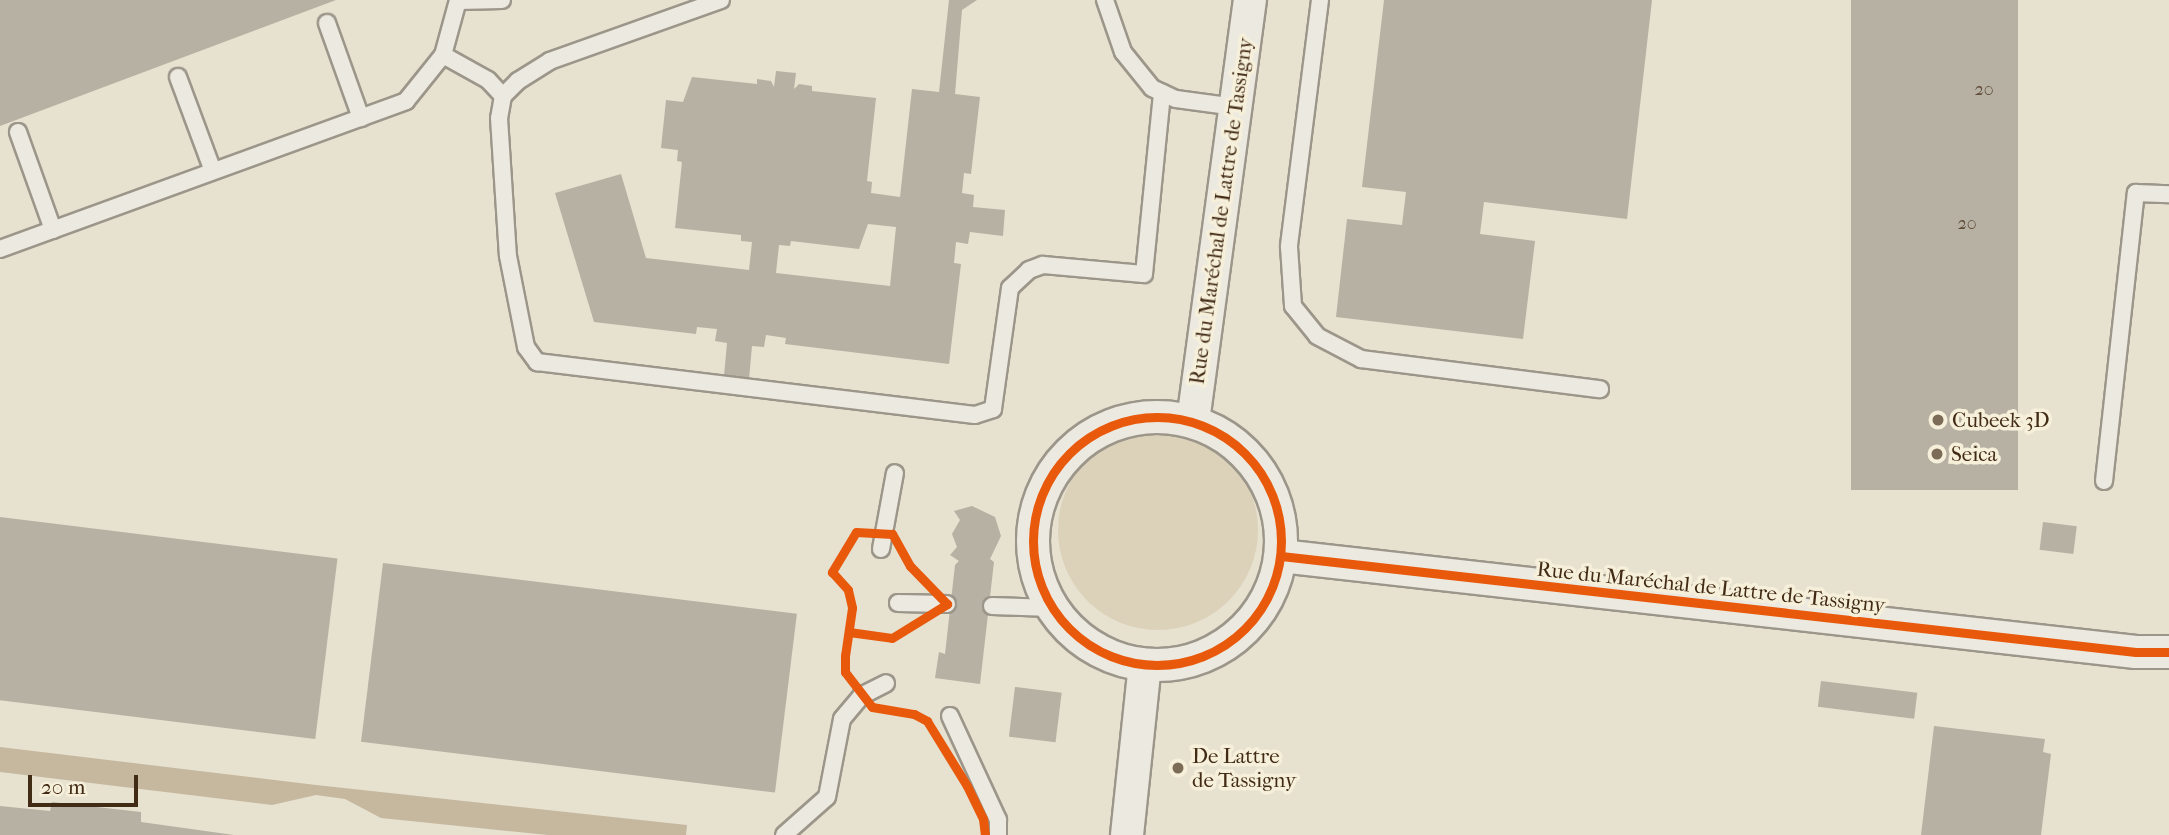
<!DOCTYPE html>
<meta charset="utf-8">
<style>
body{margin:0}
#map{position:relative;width:2169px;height:835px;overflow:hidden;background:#e7e1d0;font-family:"IM FELL French Canon",serif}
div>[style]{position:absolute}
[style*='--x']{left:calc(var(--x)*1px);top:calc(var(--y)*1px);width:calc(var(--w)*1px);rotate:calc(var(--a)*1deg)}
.green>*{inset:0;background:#dcd2ba}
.round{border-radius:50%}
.water>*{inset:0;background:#c5b89f}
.building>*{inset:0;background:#b7b1a3;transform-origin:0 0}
.roads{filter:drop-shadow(2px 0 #9c968a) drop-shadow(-2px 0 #9c968a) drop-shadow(0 2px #9c968a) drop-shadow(0 -2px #9c968a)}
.lane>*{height:16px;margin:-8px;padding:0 8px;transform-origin:8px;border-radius:8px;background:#ece9e0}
.street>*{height:32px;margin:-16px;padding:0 16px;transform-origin:16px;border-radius:16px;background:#ece9e0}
.street>.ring{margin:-16px;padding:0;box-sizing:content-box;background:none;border:32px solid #ece9e0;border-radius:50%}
.cycleway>*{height:9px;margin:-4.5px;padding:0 4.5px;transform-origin:4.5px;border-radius:4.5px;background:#e8590c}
.cycleway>.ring{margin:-4.5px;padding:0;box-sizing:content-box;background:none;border:9px solid #e8590c;border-radius:50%}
.dots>*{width:19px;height:19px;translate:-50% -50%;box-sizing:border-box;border:4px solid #f6efda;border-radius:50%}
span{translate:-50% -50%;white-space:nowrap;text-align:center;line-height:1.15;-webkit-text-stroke:7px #f6efda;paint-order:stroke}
.number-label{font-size:18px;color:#5f4c38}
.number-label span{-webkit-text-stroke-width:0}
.street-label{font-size:21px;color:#422b15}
.poi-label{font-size:21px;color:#422b15}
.left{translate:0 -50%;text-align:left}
.scale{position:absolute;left:28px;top:775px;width:110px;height:32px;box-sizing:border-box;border:4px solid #422b15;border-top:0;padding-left:9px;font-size:21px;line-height:24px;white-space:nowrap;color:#422b15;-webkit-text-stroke:5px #f6efda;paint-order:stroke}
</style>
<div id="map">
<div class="green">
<div class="round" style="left:1058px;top:430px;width:200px;height:200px"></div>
</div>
<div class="water">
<div style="clip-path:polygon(0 747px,316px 785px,687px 825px,686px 835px,548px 835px,381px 818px,345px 799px,316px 795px,272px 805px,0 772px)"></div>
</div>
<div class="building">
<div style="clip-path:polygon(0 0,336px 0,0 126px)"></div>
<div style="clip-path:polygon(evenodd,949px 0,977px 0,962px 10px,955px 94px,980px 97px,971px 174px,964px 173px,962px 193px,974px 195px,973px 207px,1005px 210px,1003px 236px,970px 232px,968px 244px,956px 242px,954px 263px,961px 264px,949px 364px,785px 344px,786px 338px,766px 335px,764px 347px,752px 346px,749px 379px,724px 376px,727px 343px,715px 341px,717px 329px,697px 327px,696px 334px,594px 322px,555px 193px,621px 174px,646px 258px,749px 270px,752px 242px,741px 241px,741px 235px,675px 228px,682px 162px,677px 161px,678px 150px,661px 148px,666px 100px,683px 102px,692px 77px,757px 84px,757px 79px,771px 81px,774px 87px,776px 71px,796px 73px,794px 89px,799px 84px,812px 86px,812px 91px,876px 98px,867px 181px,872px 182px,871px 193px,900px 197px,912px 89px,939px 92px,949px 0,868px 224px,896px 227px,890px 286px,776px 273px,779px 245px,790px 246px,791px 241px,859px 249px,868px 224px)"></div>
<div style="clip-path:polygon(1384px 0,1652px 0,1627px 219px,1484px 202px,1480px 234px,1535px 241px,1523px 339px,1336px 317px,1347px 219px,1402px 225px,1406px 192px,1362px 187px)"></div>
<div style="left:1851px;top:0;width:167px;height:490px"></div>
<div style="clip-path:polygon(972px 506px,995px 517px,1001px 536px,990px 559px,994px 562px,980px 684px,935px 678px,939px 652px,945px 654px,955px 565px,959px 561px,950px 555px,957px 547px,952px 534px,960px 520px,954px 511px)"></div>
<div style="left:0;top:517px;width:340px;height:182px;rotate:7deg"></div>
<div style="left:2043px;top:522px;width:34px;height:28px;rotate:7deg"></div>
<div style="left:383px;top:563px;width:417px;height:180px;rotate:7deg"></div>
<div style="left:1821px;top:681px;width:97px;height:26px;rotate:7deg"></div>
<div style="left:1015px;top:687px;width:47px;height:50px;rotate:7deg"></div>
<div style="clip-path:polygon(1934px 726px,2045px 739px,2043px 752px,2051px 754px,2041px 835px,1921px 835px)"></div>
<div style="clip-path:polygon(52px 802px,141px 812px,141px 822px,234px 835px,0 835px,0 806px,50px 811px)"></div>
</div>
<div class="roads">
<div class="lane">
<div style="--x:721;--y:0;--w:182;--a:160.4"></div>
<div style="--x:550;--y:61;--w:38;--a:148"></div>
<div style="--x:518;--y:81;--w:21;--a:135"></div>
<div style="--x:503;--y:96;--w:22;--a:100"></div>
<div style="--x:499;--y:118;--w:138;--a:86.3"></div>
<div style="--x:508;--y:256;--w:93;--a:78.8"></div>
<div style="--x:526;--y:347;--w:19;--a:54"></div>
<div style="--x:537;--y:362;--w:441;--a:6.9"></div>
<div style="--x:975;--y:415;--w:19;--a:-18"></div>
<div style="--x:993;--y:409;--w:122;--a:-82"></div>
<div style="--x:1010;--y:288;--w:26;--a:-43"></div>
<div style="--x:1029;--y:270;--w:15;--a:-20"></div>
<div style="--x:1043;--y:265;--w:101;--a:5.1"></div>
<div style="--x:1144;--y:274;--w:182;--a:-84.3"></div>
<div style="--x:1105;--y:0;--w:55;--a:70.9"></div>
<div style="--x:1123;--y:52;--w:46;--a:51.1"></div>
<div style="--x:1152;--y:88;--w:26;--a:25"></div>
<div style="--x:1176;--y:99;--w:60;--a:7.7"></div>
<div style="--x:1320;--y:0;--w:249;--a:97.2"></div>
<div style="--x:1289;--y:247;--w:59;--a:86.1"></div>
<div style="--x:1293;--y:306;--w:38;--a:51"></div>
<div style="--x:1317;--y:336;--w:50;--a:27.6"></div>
<div style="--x:1361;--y:359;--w:241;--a:7.2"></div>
<div style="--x:458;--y:1;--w:44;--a:-1.3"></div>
<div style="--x:327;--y:23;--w:101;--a:70.3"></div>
<div style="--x:443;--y:55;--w:51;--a:29.1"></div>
<div style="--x:488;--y:80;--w:22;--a:47"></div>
<div style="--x:178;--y:77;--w:100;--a:69.6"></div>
<div style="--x:18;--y:132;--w:104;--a:70.3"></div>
<div style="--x:0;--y:249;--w:432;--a:-20"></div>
<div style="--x:406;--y:101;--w:59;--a:-51.2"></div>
<div style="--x:443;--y:55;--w:57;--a:-74.7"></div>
<div style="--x:2104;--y:481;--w:290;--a:-83.7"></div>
<div style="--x:2136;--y:193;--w:33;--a:2"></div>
<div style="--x:881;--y:549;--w:77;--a:-79.6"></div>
<div style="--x:898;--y:603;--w:49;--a:1.2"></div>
<div style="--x:992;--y:606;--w:60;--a:1.9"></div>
<div style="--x:950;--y:716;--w:115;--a:65.2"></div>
<div style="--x:998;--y:820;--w:15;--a:90"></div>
<div style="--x:784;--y:835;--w:57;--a:-41.5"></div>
<div style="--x:827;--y:797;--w:79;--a:-79.1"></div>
<div style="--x:842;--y:719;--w:30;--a:-50"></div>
<div style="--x:861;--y:696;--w:28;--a:-27"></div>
</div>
<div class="street">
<div class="ring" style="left:1033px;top:417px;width:216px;height:216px"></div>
<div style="--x:1193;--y:421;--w:425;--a:-82.3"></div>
<div style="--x:1281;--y:556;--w:860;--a:6.41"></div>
<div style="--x:2136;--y:652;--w:33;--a:0"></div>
<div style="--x:1127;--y:835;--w:171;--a:-84"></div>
</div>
</div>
<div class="cycleway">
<div class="ring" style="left:1033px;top:417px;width:239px;height:239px"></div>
<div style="--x:1281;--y:556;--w:860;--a:6.41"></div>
<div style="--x:2136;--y:652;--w:33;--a:0"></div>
<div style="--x:849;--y:632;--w:43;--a:7.9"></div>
<div style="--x:892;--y:638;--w:65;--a:-31.7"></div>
<div style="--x:947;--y:604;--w:53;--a:-134.2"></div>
<div style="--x:910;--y:566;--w:37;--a:-119"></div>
<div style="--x:892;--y:534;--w:36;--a:-177"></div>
<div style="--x:856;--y:532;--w:47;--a:121"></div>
<div style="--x:832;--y:572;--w:24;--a:48"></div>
<div style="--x:848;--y:590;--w:18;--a:77"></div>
<div style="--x:852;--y:608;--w:49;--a:98.3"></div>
<div style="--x:845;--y:656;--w:16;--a:90"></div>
<div style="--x:845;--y:672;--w:44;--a:52.4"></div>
<div style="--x:872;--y:707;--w:43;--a:9.5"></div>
<div style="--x:914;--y:714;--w:15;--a:28"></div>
<div style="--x:927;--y:721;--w:76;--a:58.4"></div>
<div style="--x:967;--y:786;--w:37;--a:64"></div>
<div style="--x:983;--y:819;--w:16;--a:83"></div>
</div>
<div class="dots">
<div style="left:1938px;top:420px;background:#7c6b56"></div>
<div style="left:1937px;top:454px;background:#7c6b56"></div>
<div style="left:1178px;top:768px;background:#7c6b56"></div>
</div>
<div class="number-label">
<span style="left:1984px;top:90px">20</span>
<span style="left:1967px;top:224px">20</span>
</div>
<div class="street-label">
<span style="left:1221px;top:211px;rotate:-82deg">Rue du Maréchal de Lattre de Tassigny</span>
<span style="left:1711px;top:587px;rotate:6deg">Rue du Maréchal de Lattre de Tassigny</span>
</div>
<div class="poi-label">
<span class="left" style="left:1952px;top:420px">Cubeek 3D</span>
<span class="left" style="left:1951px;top:454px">Seica</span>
<span class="left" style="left:1192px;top:768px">De Lattre<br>de Tassigny</span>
</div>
<div class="scale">20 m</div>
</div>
